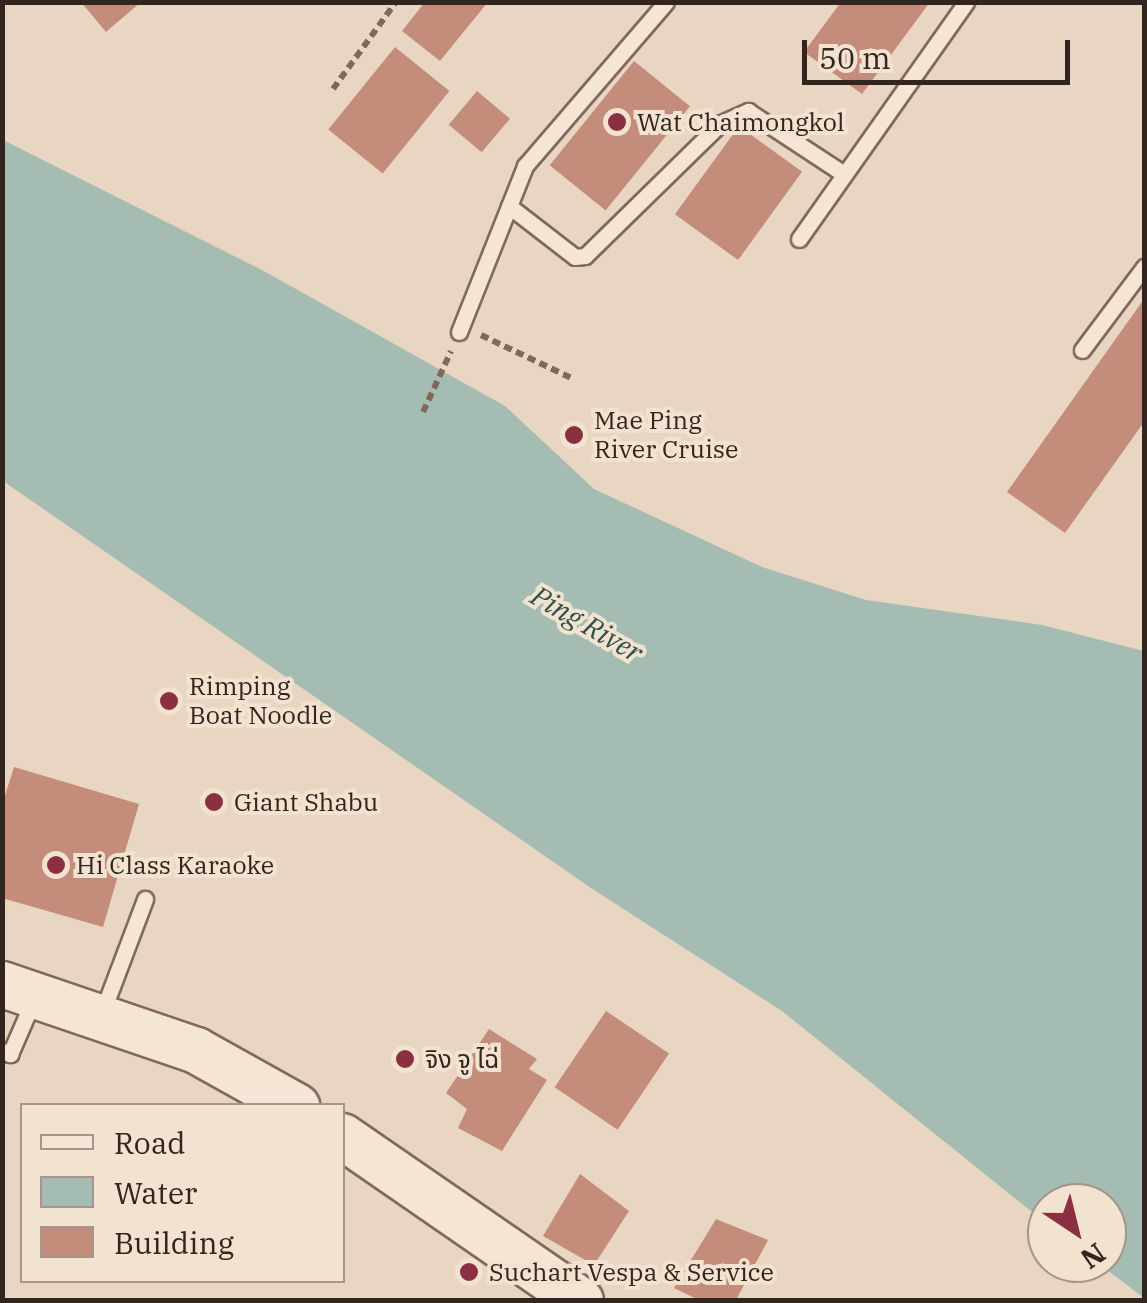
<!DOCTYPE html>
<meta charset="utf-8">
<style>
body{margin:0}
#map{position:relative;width:1147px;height:1303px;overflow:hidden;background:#e9d6c2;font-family:"IBM Plex Serif","Noto Sans Thai",serif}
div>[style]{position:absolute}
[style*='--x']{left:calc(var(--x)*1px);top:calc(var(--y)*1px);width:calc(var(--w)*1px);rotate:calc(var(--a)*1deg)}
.water>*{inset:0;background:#a4bcb1}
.building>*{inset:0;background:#c48c7b;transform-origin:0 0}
.path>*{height:6px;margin-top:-3px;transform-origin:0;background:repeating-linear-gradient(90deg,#81685b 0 8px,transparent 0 13px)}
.roads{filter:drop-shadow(2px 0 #81685b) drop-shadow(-2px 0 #81685b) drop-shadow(0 2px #81685b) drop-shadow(0 -2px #81685b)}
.service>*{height:15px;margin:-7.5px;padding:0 7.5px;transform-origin:7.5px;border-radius:7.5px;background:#f5e5d4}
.secondary>*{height:45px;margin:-22.5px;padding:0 22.5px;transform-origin:22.5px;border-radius:22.5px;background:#f5e5d4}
.dots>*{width:28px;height:28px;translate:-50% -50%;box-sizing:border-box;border:5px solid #f2e2d0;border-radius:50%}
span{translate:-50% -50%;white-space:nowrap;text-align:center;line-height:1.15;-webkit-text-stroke:8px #f2e2d0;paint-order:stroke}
.poi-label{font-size:25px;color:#32241e}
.left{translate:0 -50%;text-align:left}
.water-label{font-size:28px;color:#2e5148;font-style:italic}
.frame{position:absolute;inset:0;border:5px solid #32241e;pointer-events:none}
.legend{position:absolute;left:20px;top:1103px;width:325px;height:180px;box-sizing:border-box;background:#f2e2d0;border:2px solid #a59689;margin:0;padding:12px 18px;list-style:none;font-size:30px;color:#32241e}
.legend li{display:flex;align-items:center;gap:20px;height:50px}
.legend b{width:50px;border:2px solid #a59689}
.north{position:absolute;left:1027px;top:1183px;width:100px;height:100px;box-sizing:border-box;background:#f2e2d0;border:2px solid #a59689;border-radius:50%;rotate:145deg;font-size:28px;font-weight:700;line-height:40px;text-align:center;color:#32241e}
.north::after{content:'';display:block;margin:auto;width:35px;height:45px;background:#8b3041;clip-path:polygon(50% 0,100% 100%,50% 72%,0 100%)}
.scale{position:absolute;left:802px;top:40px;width:268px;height:45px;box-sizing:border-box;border:5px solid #32241e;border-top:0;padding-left:12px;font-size:30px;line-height:35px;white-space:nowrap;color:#32241e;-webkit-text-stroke:8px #f2e2d0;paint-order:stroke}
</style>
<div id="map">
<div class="water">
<div style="clip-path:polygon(3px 140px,262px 270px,505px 406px,594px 489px,762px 567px,866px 600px,1042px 625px,1144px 651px,1144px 1298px,1098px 1263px,1107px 1263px,1107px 1203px,1047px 1203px,1047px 1224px,782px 1011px,591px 888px,3px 481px)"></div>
</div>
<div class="building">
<div style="clip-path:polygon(81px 2px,141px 2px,106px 32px)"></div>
<div style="clip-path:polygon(425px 2px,488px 2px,440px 61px,402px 31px)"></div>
<div style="clip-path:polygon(841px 2px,930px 2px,862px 94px,804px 52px)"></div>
<div style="left:395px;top:47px;width:70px;height:106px;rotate:39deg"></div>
<div style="left:634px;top:61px;width:72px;height:134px;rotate:39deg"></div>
<div style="left:477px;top:91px;width:43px;height:44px;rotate:40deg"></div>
<div style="left:739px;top:126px;width:78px;height:109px;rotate:36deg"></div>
<div style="clip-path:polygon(1144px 299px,1144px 422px,1065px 533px,1007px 492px)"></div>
<div style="clip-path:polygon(14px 767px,139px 804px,103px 927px,2px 898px,2px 805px)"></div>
<div style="left:606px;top:1011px;width:76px;height:92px;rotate:34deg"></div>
<div style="clip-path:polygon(489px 1029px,537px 1059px,529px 1069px,547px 1080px,502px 1151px,458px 1128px,467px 1109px,446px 1093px)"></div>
<div style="clip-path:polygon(580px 1174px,629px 1211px,594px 1265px,543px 1236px)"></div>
<div style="clip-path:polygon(716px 1219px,768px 1240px,736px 1300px,699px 1300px,674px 1288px)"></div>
</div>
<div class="path">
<div style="--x:333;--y:89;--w:107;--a:-54.1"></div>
<div style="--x:481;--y:335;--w:100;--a:25.5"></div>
<div style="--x:423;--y:412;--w:67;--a:-65.3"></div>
</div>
<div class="roads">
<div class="service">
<div style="--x:509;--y:206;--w:83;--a:37.7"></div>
<div style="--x:575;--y:257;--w:10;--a:-6"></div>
<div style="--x:585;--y:256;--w:190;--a:-44.4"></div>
<div style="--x:721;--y:123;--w:30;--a:-24"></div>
<div style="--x:748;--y:111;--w:115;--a:33.3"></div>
<div style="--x:799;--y:239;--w:290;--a:-54.8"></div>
<div style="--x:459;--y:332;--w:179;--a:-68.3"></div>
<div style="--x:525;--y:166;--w:216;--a:-49.3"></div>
<div style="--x:1082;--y:350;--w:104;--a:-53.2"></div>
<div style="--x:102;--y:1013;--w:122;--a:-69.3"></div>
<div style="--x:2;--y:1051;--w:9;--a:21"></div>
<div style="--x:10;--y:1054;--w:58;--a:-66.5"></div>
</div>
<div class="secondary">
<div style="--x:2;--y:984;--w:205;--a:18.8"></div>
<div style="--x:196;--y:1050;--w:115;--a:29.2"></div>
<div style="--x:342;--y:1136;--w:289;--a:34.6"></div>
</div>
</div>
<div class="dots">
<div style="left:617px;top:122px;background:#8b3041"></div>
<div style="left:574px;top:435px;background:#8b3041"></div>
<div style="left:169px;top:701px;background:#8b3041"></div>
<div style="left:214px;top:802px;background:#8b3041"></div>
<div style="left:56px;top:865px;background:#8b3041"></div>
<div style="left:405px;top:1059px;background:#8b3041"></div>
<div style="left:469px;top:1272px;background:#8b3041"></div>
</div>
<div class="poi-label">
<span class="left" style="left:637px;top:122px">Wat Chaimongkol</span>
<span class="left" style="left:594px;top:435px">Mae Ping<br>River Cruise</span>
<span class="left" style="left:189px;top:701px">Rimping<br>Boat Noodle</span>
<span class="left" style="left:234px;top:802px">Giant Shabu</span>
<span class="left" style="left:76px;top:865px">Hi Class Karaoke</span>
<span class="left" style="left:425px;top:1059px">จิง จู ไฉ่</span>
<span class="left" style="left:489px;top:1272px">Suchart Vespa &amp; Service</span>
</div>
<div class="water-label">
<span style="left:587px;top:624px;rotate:30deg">Ping River</span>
</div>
<div class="frame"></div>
<ul class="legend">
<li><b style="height:12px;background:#f5e5d4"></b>Road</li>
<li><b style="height:28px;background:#a4bcb1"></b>Water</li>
<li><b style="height:28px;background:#c48c7b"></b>Building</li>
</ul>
<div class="north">N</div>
<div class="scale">50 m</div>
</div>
